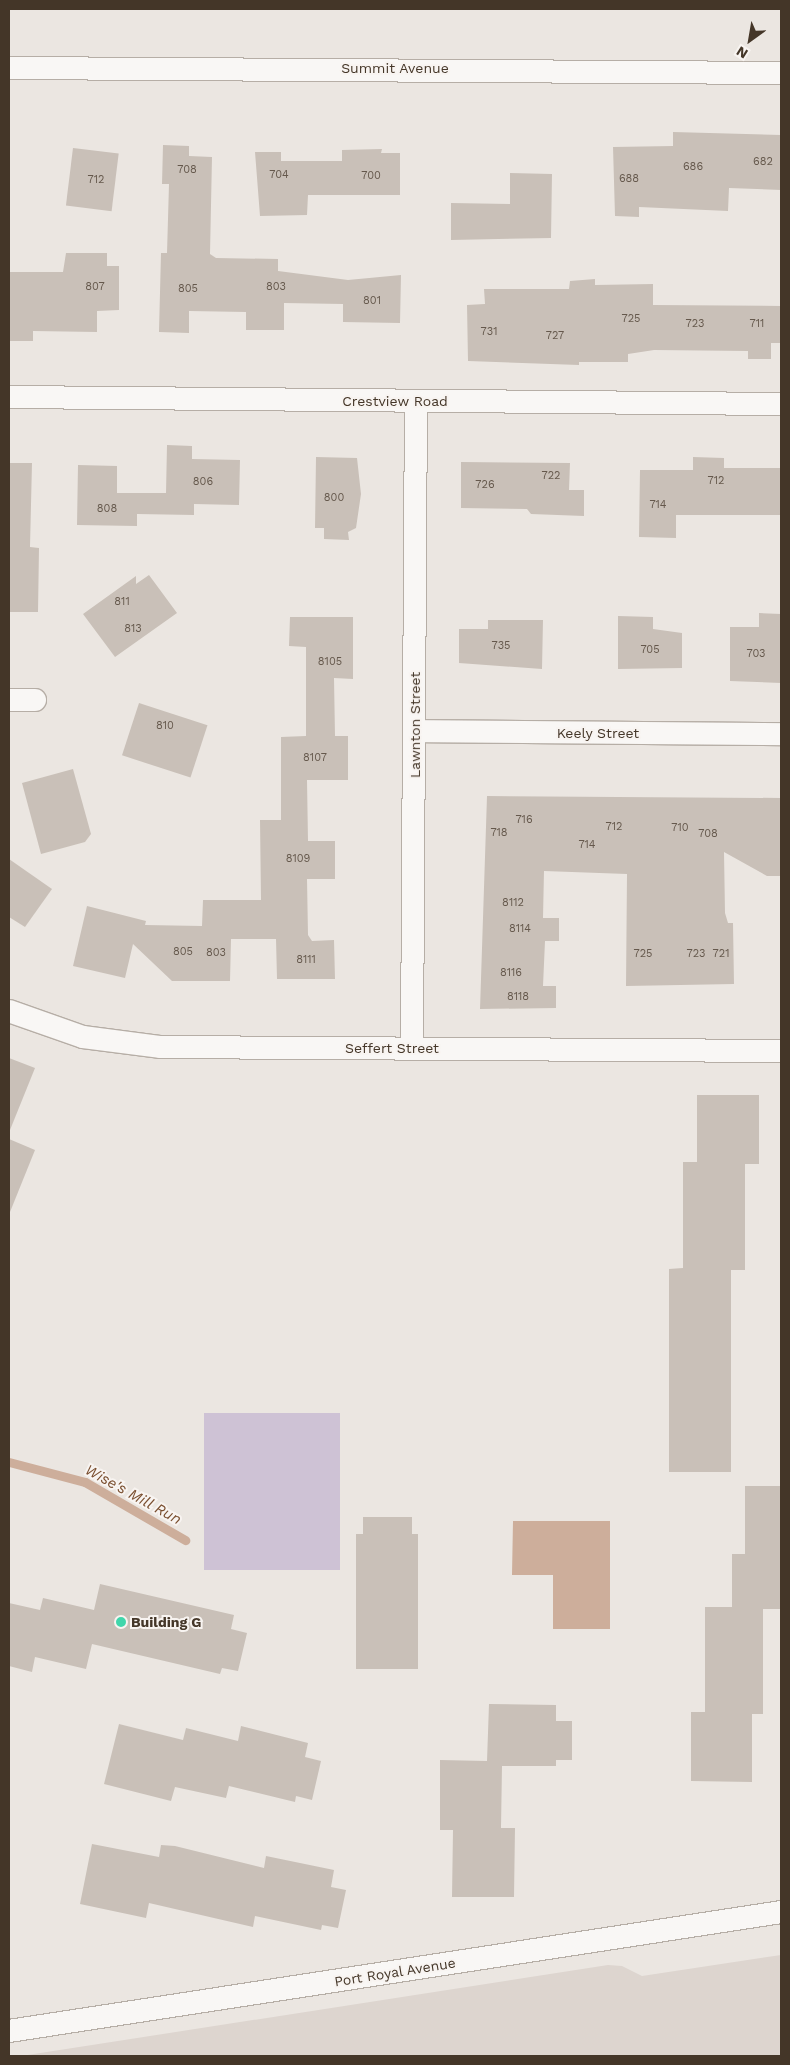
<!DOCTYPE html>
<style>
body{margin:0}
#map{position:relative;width:790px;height:2065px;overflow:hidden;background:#ebe6e1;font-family:"Work Sans",sans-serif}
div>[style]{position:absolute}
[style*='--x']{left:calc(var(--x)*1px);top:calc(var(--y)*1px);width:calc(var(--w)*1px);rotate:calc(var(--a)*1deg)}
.built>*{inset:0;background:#ddd5cf}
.green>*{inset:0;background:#cec2d5;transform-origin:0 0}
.water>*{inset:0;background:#cdae9b}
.stream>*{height:9px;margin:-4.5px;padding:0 4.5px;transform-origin:4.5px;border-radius:4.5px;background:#cdae9b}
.building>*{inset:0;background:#c9c0b8;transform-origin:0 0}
.roads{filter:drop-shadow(1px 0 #b6aea6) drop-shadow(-1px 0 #b6aea6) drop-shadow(0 1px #b6aea6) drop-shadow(0 -1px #b6aea6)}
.minor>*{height:22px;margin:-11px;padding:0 11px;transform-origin:11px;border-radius:11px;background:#f9f7f5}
.dots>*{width:14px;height:14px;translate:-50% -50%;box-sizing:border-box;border:2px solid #f8f4f1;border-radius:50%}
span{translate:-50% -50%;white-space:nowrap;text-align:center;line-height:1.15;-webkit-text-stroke:4px #f8f4f1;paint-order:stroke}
.number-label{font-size:11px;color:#65584c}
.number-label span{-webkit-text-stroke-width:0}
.street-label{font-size:14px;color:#443628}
.poi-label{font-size:14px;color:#443628;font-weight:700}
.left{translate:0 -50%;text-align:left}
.water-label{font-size:15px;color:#7a4f30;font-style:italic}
.frame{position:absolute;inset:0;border:10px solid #443628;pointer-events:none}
.north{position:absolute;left:725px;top:15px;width:50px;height:50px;-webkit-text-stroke:4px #f8f4f1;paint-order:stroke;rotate:212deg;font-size:14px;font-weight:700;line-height:20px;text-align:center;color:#443628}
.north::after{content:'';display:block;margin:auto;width:18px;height:22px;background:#443628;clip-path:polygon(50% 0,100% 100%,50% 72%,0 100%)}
</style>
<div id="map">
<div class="built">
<div style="clip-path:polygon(781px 1955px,781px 2056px,21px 2056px,608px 1965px,622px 1966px,642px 1976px)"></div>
</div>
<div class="green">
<div style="left:204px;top:1413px;width:136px;height:157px"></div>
</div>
<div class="water">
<div style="clip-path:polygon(513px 1521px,610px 1521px,610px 1629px,553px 1629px,553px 1575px,512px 1575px)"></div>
</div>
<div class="stream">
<div style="--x:9;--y:1462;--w:79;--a:14.7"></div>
<div style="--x:85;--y:1482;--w:116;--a:30.1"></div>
</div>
<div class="building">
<div style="clip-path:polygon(673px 132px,781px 135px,781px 190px,729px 188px,728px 211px,639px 207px,639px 217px,615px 216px,613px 147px,673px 146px)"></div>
<div style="clip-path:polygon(163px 145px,189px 146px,189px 156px,212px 157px,210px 254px,216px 258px,278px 259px,278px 271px,348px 280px,401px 275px,400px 323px,343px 322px,343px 304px,284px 303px,284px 330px,246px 330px,246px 312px,189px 311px,189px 333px,159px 332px,161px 253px,167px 253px,169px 184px,162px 184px)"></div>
<div style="left:73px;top:148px;width:46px;height:58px;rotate:7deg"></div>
<div style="clip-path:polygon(382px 149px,381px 153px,400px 153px,400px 195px,308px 195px,307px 215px,260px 216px,255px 152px,281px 152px,281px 161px,342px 161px,342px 150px)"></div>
<div style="clip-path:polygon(510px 173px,552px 174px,551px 238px,451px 240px,451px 203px,510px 204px)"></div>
<div style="clip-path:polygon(66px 253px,107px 253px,107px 266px,119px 266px,119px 310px,97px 311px,97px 332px,33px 331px,33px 341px,9px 341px,9px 272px,63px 272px)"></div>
<div style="clip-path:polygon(595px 279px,595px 285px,653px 284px,653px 305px,781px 306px,781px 343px,771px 343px,771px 359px,748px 359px,748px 351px,654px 350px,628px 354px,628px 362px,579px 362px,579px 365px,468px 361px,467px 305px,485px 304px,484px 289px,569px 289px,570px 281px)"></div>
<div style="clip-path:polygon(167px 445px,192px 446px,192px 459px,240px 460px,239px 505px,194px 504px,194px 515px,137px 514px,137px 526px,77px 525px,78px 465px,117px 466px,117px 493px,166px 493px)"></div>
<div style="clip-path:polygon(316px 457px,357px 458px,361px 494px,356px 528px,348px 532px,349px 540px,324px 539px,324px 528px,315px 528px)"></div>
<div style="clip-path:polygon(693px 457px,724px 458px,724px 468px,781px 468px,781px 515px,676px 515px,676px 538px,639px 537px,640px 470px,693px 470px)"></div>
<div style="clip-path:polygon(461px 462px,570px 463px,569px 490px,584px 490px,584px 516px,531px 514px,527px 509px,461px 508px)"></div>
<div style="clip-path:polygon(9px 463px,32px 463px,30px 547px,39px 548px,38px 612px,9px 612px)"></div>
<div style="clip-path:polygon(149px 575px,177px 613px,115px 657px,83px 614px,136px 576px,136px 584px)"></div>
<div style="clip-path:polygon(759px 613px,781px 614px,781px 683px,730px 681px,730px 627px,759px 627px)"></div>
<div style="clip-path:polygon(618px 616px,653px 617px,653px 629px,682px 633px,682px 668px,618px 669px)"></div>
<div style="clip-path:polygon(290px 617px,353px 617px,353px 679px,334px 678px,335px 736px,348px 736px,348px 780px,307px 780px,308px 841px,335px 841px,335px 879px,307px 879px,308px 935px,312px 941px,334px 940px,335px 979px,277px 979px,276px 939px,231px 939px,230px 981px,172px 981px,133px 944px,125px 978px,73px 966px,87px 906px,146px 921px,145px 925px,202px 926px,203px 900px,261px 900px,260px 820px,281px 820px,281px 737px,306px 736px,306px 647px,289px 646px)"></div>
<div style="clip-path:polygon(488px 620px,543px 620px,542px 669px,459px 663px,459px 629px,488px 629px)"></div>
<div style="left:139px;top:703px;width:72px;height:55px;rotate:18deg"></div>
<div style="clip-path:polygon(73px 769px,91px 834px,85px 842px,41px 854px,22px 783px)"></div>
<div style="clip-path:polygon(487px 796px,781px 798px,781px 876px,767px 876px,724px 852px,725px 913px,728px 923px,733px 923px,734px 984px,626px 986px,627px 874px,544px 871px,543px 918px,559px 918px,559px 941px,545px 941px,543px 986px,556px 986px,556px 1008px,480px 1009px)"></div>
<div style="clip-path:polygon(9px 859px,52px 889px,25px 927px,9px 917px)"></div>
<div style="clip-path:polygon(9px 1058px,35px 1068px,10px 1130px,9px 1130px)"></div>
<div style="clip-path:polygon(697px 1095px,759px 1095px,759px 1164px,745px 1164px,745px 1270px,731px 1270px,731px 1472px,669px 1472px,669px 1269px,683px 1268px,683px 1162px,697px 1162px)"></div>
<div style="clip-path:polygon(9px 1139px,35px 1150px,10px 1212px,9px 1211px)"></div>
<div style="clip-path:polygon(745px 1486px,781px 1486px,781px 1609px,763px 1609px,763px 1714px,752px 1714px,752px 1782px,691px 1781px,691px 1712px,705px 1712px,705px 1607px,732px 1607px,732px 1554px,745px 1554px)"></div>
<div style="clip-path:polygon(363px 1517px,412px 1517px,412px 1534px,418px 1534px,418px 1669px,356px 1669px,356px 1534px,363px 1534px)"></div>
<div style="clip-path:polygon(100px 1584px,234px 1615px,231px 1629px,247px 1633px,238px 1671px,222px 1668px,220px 1674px,92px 1644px,86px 1669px,35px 1657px,32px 1672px,9px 1666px,9px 1603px,40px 1610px,43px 1598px,94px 1610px)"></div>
<div style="clip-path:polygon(489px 1704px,556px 1705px,556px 1721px,572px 1721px,572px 1760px,556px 1760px,556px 1766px,502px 1766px,501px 1828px,515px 1828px,514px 1897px,452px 1897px,453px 1830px,440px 1830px,440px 1760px,487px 1761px)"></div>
<div style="clip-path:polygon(119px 1724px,183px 1740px,186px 1728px,238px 1741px,241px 1726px,308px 1743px,305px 1757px,321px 1761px,312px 1800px,296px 1796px,295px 1802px,229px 1786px,226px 1798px,175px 1787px,171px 1801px,104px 1784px)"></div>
<div style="clip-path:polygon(92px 1844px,159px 1857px,161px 1845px,175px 1846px,264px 1868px,266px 1856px,334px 1870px,331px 1887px,346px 1890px,338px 1928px,322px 1925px,321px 1930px,255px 1916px,253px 1927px,149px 1903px,146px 1918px,80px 1904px)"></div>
</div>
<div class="roads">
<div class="minor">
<div style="--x:9;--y:68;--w:772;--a:0.37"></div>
<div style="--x:9;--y:397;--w:772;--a:0.52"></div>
<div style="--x:9;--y:700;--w:26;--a:0"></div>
<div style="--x:415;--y:731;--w:366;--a:0.5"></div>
<div style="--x:9;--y:1011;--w:78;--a:19.4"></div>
<div style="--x:83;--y:1037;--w:79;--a:7.3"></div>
<div style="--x:161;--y:1047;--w:620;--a:0.37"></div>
<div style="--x:412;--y:1048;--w:647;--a:-89.65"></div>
<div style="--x:9;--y:2031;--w:781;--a:-8.76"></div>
</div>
</div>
<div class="dots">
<div style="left:121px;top:1622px;background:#40d6ab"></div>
</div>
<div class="number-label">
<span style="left:763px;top:162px">682</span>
<span style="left:693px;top:167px">686</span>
<span style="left:187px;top:170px">708</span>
<span style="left:279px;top:175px">704</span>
<span style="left:371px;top:176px">700</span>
<span style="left:629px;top:179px">688</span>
<span style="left:96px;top:180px">712</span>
<span style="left:95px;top:287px">807</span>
<span style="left:276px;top:287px">803</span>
<span style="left:188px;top:289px">805</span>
<span style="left:372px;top:301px">801</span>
<span style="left:631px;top:319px">725</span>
<span style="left:695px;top:324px">723</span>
<span style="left:757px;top:324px">711</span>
<span style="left:489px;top:332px">731</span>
<span style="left:555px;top:336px">727</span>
<span style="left:551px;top:476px">722</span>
<span style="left:716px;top:481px">712</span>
<span style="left:203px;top:482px">806</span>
<span style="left:485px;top:485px">726</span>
<span style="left:334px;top:498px">800</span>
<span style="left:658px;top:505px">714</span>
<span style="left:107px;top:509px">808</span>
<span style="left:122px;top:602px">811</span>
<span style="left:133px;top:629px">813</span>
<span style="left:501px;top:646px">735</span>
<span style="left:650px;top:650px">705</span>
<span style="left:756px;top:654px">703</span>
<span style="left:330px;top:662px">8105</span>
<span style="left:165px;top:726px">810</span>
<span style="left:315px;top:758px">8107</span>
<span style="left:524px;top:820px">716</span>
<span style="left:614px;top:827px">712</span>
<span style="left:680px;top:828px">710</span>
<span style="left:499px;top:833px">718</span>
<span style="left:708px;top:834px">708</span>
<span style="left:587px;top:845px">714</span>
<span style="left:298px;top:859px">8109</span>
<span style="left:513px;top:903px">8112</span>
<span style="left:520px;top:929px">8114</span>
<span style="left:183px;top:952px">805</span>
<span style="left:216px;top:953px">803</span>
<span style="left:643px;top:954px">725</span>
<span style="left:696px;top:954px">723</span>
<span style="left:721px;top:954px">721</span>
<span style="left:306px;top:960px">8111</span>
<span style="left:511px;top:973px">8116</span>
<span style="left:518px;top:997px">8118</span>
</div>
<div class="street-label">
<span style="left:395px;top:68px">Summit Avenue</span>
<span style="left:395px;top:401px">Crestview Road</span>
<span style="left:415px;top:725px;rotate:-90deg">Lawnton Street</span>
<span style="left:598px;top:733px">Keely Street</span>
<span style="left:392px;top:1048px">Seffert Street</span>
<span style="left:395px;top:1972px;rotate:-9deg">Port Royal Avenue</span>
</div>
<div class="poi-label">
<span class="left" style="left:131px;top:1622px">Building G</span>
</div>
<div class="water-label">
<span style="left:133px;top:1495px;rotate:29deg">Wise's Mill Run</span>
</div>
<div class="frame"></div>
<div class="north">N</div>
</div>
